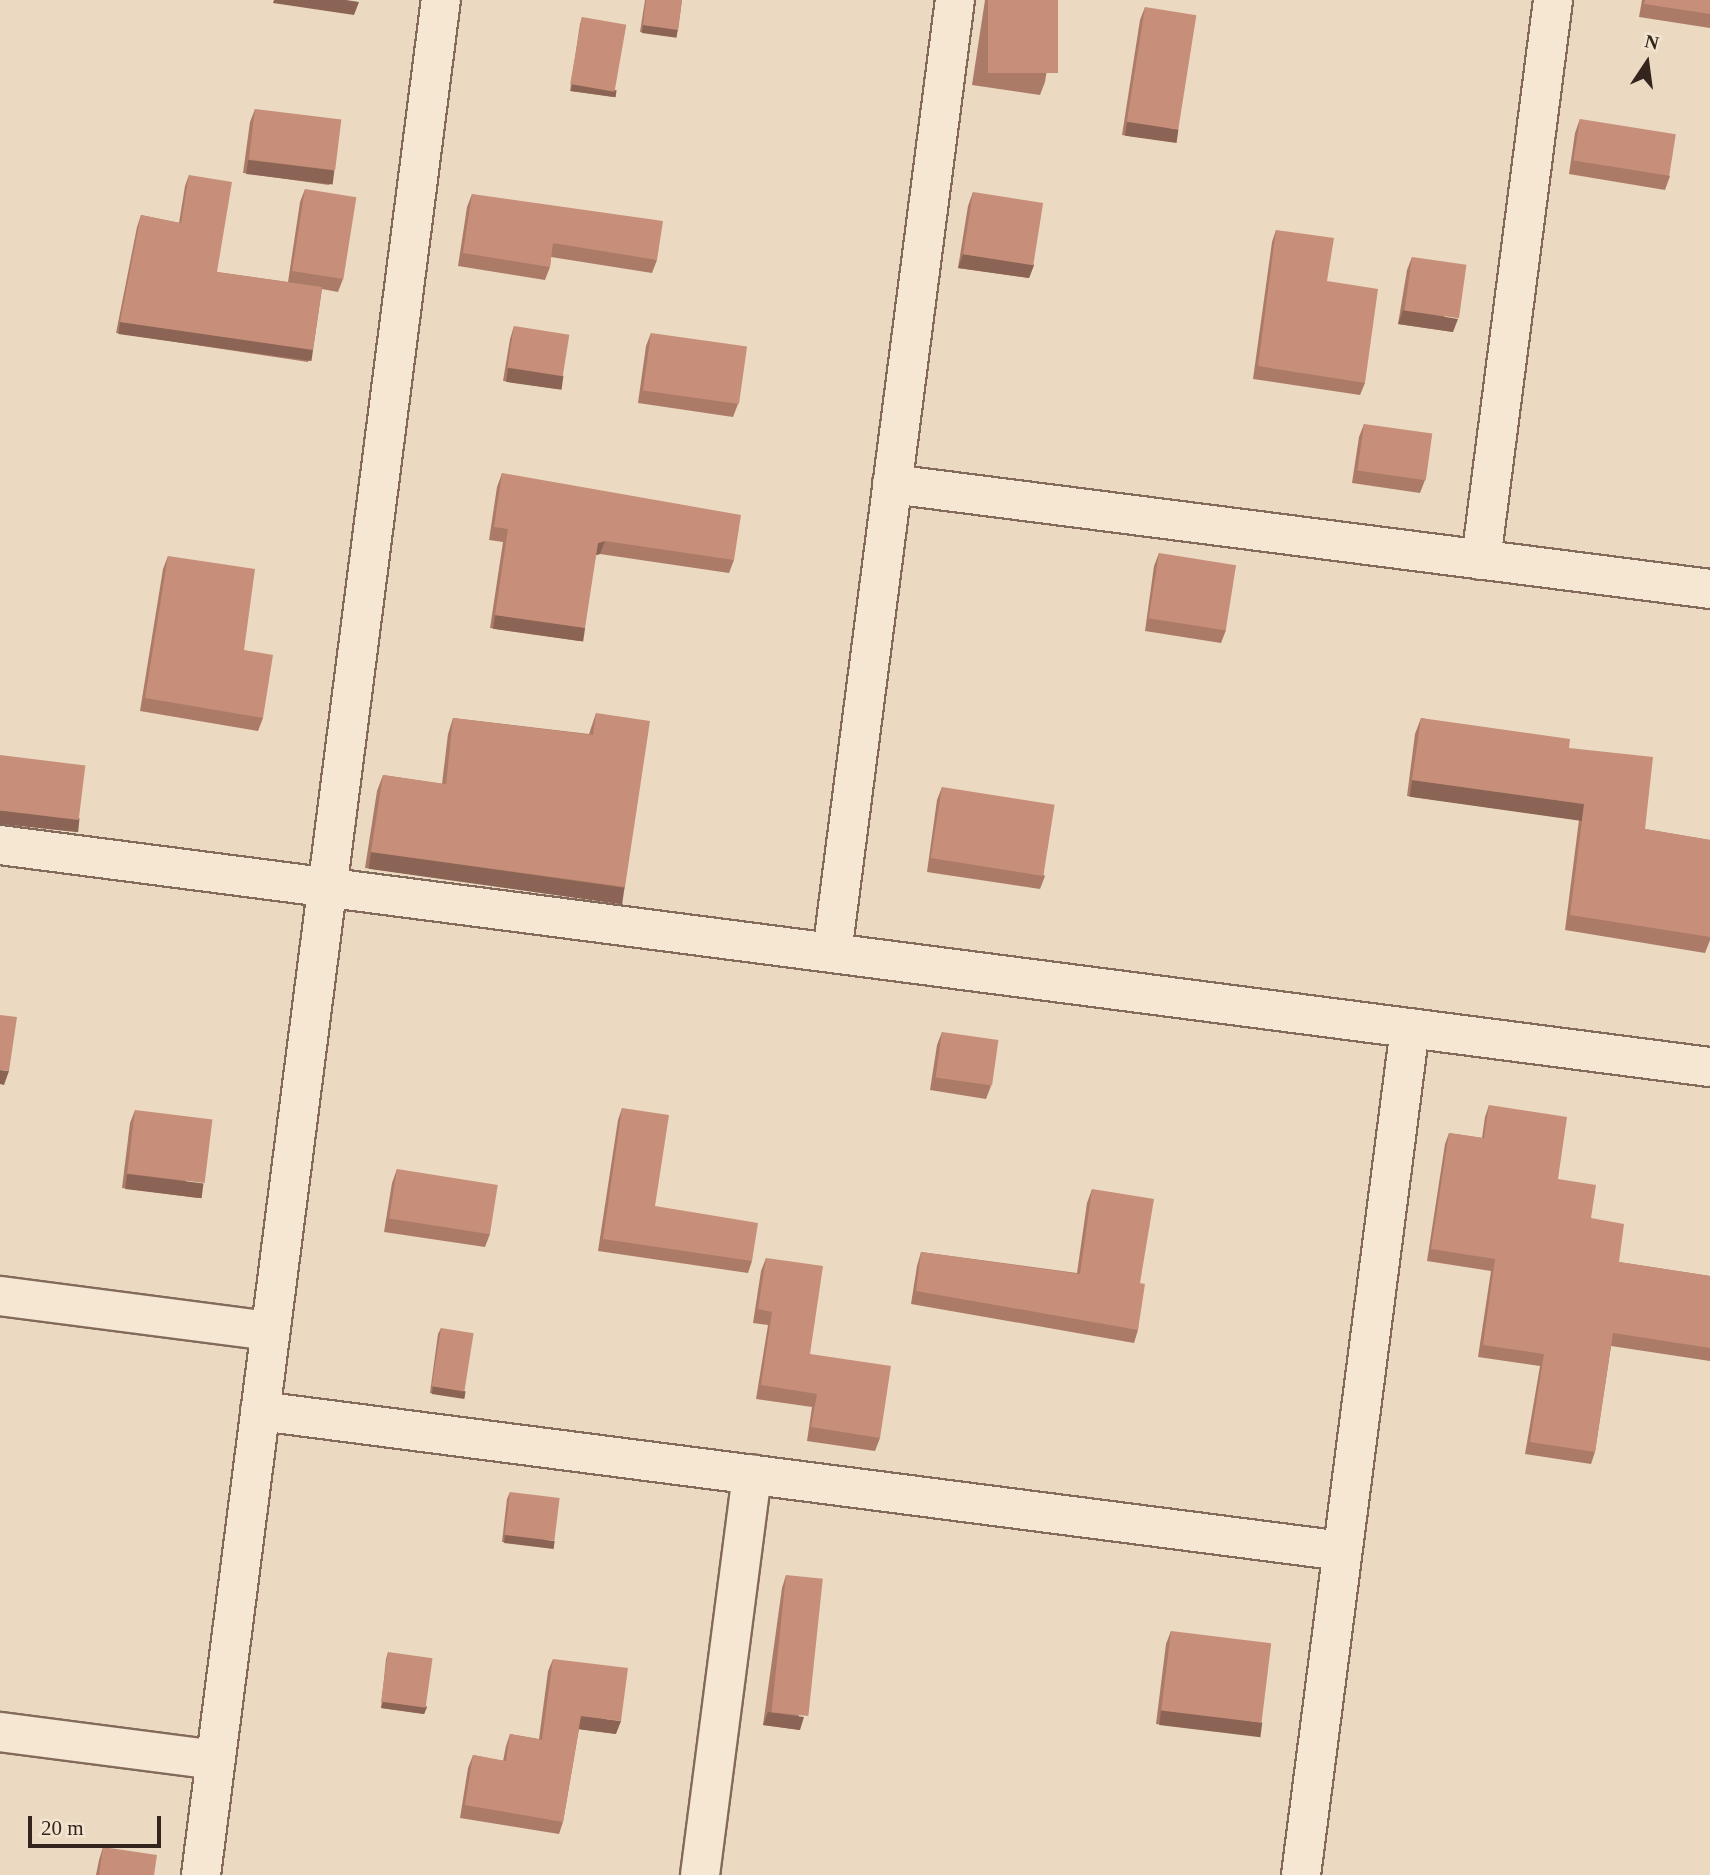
<!DOCTYPE html>
<style>
body{margin:0}
#map{position:relative;width:1710px;height:1875px;overflow:hidden;background:#ebd9c1;font-family:Georgia,serif}
div>[style]{position:absolute}
[style*='--x']{left:calc(var(--x)*1px);top:calc(var(--y)*1px);width:calc(var(--w)*1px);rotate:calc(var(--a)*1deg)}
.roads{filter:drop-shadow(2px 0 #836a5a) drop-shadow(-2px 0 #836a5a) drop-shadow(0 2px #836a5a) drop-shadow(0 -2px #836a5a)}
.street>*{height:38px;margin:-19px;padding:0 19px;transform-origin:19px;border-radius:19px;background:#f6e7d3}
.wall>*{inset:0;background:#ab7b68}
.shaded-wall>*{inset:0;background:#8b6455;transform-origin:0 0}
.building>*{inset:0;background:#c78f79;transform-origin:0 0}
span{translate:-50% -50%;white-space:nowrap;text-align:center;line-height:1.15;-webkit-text-stroke:7px #f3e4d0;paint-order:stroke}
.north{position:absolute;left:1612px;top:28px;width:70px;height:70px;-webkit-text-stroke:5px #f3e4d0;paint-order:stroke;rotate:13deg;font-size:19px;font-weight:700;line-height:28px;text-align:center;color:#33251d}
.north::after{content:'';display:block;margin:auto;width:24px;height:32px;background:#33251d;clip-path:polygon(50% 0,100% 100%,50% 72%,0 100%)}
.scale{position:absolute;left:28px;top:1816px;width:133px;height:32px;box-sizing:border-box;border:4px solid #33251d;border-top:0;padding-left:9px;font-size:21px;line-height:24px;white-space:nowrap;color:#33251d;-webkit-text-stroke:5px #f3e4d0;paint-order:stroke}
</style>
<div id="map">
<div class="roads">
<div class="street">
<div style="--x:892;--y:484;--w:825;--a:7.31"></div>
<div style="--x:1481;--y:560;--w:565;--a:-82.67"></div>
<div style="--x:0;--y:845;--w:1724;--a:7.4"></div>
<div style="--x:832;--y:953;--w:961;--a:-82.65"></div>
<div style="--x:0;--y:1296;--w:272;--a:7.4"></div>
<div style="--x:260;--y:1411;--w:1091;--a:7.37"></div>
<div style="--x:0;--y:1732;--w:217;--a:7.4"></div>
<div style="--x:201;--y:1875;--w:1890;--a:-82.71"></div>
<div style="--x:700;--y:1875;--w:404;--a:-82.6"></div>
<div style="--x:1301;--y:1875;--w:854;--a:-82.67"></div>
</div>
</div>
<div class="wall">
<div style="clip-path:polygon(645px 0,682px 0,678px 30px,675px 37px,640px 32px)"></div>
<div style="clip-path:polygon(985px 0,1058px 0,1045px 82px,1040px 95px,972px 85px)"></div>
<div style="clip-path:polygon(1642px 0,1710px 0,1710px 28px,1639px 17px)"></div>
<div style="clip-path:polygon(1145px 7px,1174px 142px,1122px 135px,1140px 20px)"></div>
<div style="clip-path:polygon(582px 17px,614px 97px,570px 91px,580px 24px)"></div>
<div style="clip-path:polygon(255px 109px,334px 171px,329px 185px,243px 173px,250px 122px)"></div>
<div style="clip-path:polygon(1580px 119px,1670px 176px,1665px 190px,1569px 174px,1575px 133px)"></div>
<div style="clip-path:polygon(189px 175px,217px 272px,288px 282px,300px 202px,305px 189px,343px 279px,338px 292px,322px 289px,313px 350px,308px 362px,116px 333px,137px 227px,141px 215px,179px 223px,185px 186px)"></div>
<div style="clip-path:polygon(973px 192px,1034px 265px,1029px 278px,958px 268px,968px 206px)"></div>
<div style="clip-path:polygon(472px 194px,657px 260px,652px 273px,551px 257px,550px 267px,545px 280px,458px 266px,467px 207px)"></div>
<div style="clip-path:polygon(1276px 230px,1365px 383px,1360px 395px,1253px 379px,1272px 242px)"></div>
<div style="clip-path:polygon(1412px 257px,1453px 332px,1398px 324px,1407px 270px)"></div>
<div style="clip-path:polygon(514px 326px,563px 376px,558px 389px,503px 381px,510px 339px)"></div>
<div style="clip-path:polygon(651px 333px,738px 404px,733px 417px,638px 403px,646px 346px)"></div>
<div style="clip-path:polygon(1364px 424px,1425px 480px,1420px 493px,1352px 483px,1359px 437px)"></div>
<div style="clip-path:polygon(502px 473px,734px 560px,729px 573px,600px 554px,596px 555px,580px 641px,490px 628px,503px 542px,489px 540px,497px 487px)"></div>
<div style="clip-path:polygon(1159px 553px,1226px 630px,1221px 643px,1145px 631px,1154px 566px)"></div>
<div style="clip-path:polygon(168px 556px,244px 650px,263px 718px,258px 731px,140px 711px,163px 569px)"></div>
<div style="clip-path:polygon(596px 713px,625px 887px,619px 903px,365px 868px,377px 791px,383px 775px,442px 784px,448px 734px,453px 718px,589px 734px)"></div>
<div style="clip-path:polygon(1421px 718px,1569px 748px,1645px 829px,1710px 840px,1710px 940px,1705px 953px,1565px 930px,1579px 820px,1407px 796px,1415px 734px)"></div>
<div style="clip-path:polygon(942px 787px,1045px 876px,1040px 889px,927px 872px,937px 800px)"></div>
<div style="clip-path:polygon(942px 1032px,991px 1086px,986px 1099px,930px 1090px,937px 1045px)"></div>
<div style="clip-path:polygon(1489px 1105px,1558px 1179px,1591px 1218px,1619px 1262px,1710px 1276px,1710px 1361px,1611px 1346px,1595px 1452px,1591px 1464px,1525px 1454px,1540px 1366px,1478px 1357px,1491px 1271px,1427px 1261px,1445px 1144px,1449px 1133px,1482px 1138px,1485px 1117px)"></div>
<div style="clip-path:polygon(622px 1108px,655px 1206px,752px 1261px,748px 1273px,598px 1251px,618px 1120px)"></div>
<div style="clip-path:polygon(135px 1110px,198px 1198px,122px 1188px,130px 1123px)"></div>
<div style="clip-path:polygon(397px 1169px,490px 1234px,485px 1247px,384px 1232px,392px 1183px)"></div>
<div style="clip-path:polygon(1092px 1189px,1140px 1283px,1138px 1330px,1134px 1343px,911px 1304px,917px 1266px,921px 1252px,1077px 1273px,1087px 1203px)"></div>
<div style="clip-path:polygon(766px 1258px,810px 1354px,880px 1438px,875px 1451px,807px 1441px,812px 1407px,756px 1399px,768px 1325px,753px 1323px,761px 1271px)"></div>
<div style="clip-path:polygon(441px 1328px,463px 1398px,430px 1393px,438px 1334px)"></div>
<div style="clip-path:polygon(510px 1492px,552px 1548px,502px 1542px,507px 1499px)"></div>
<div style="clip-path:polygon(786px 1575px,800px 1730px,763px 1725px,782px 1588px)"></div>
<div style="clip-path:polygon(1171px 1631px,1257px 1736px,1156px 1724px,1166px 1644px)"></div>
<div style="clip-path:polygon(388px 1652px,427px 1707px,424px 1714px,381px 1708px,386px 1659px)"></div>
<div style="clip-path:polygon(553px 1659px,616px 1734px,579px 1729px,563px 1822px,559px 1834px,460px 1818px,468px 1768px,473px 1755px,503px 1761px,506px 1746px,510px 1734px,539px 1739px,548px 1671px)"></div>
<div style="clip-path:polygon(103px 1847px,154px 1875px,96px 1875px,99px 1860px)"></div>
</div>
<div class="shaded-wall">
<div style="clip-path:polygon(274px 0,346px 0,359px 2px,354px 15px,273px 3px)"></div>
<div style="left:643px;top:25px;width:35px;height:8px;rotate:8deg"></div>
<div style="left:572px;top:84px;width:45px;height:7px;rotate:8deg"></div>
<div style="left:1127px;top:122px;width:52px;height:14px;rotate:8deg"></div>
<div style="left:248px;top:160px;width:87px;height:14px;rotate:7deg"></div>
<div style="clip-path:polygon(963px 254px,1034px 265px,1029px 278px,958px 268px)"></div>
<div style="clip-path:polygon(1403px 310px,1458px 319px,1453px 332px,1398px 324px)"></div>
<div style="left:120px;top:322px;width:195px;height:12px;rotate:8deg"></div>
<div style="left:508px;top:368px;width:56px;height:14px;rotate:8deg"></div>
<div style="clip-path:polygon(605px 541px,600px 554px,593px 556px,598px 543px)"></div>
<div style="left:495px;top:615px;width:91px;height:14px;rotate:8deg"></div>
<div style="left:1412px;top:780px;width:174px;height:17px;rotate:8deg"></div>
<div style="left:0;top:810px;width:80px;height:14px;rotate:6deg"></div>
<div style="left:371px;top:852px;width:256px;height:17px;rotate:8deg"></div>
<div style="clip-path:polygon(0 1070px,9px 1071px,4px 1085px,0 1084px)"></div>
<div style="left:127px;top:1174px;width:77px;height:15px;rotate:7deg"></div>
<div style="left:433px;top:1386px;width:33px;height:8px;rotate:9deg"></div>
<div style="left:505px;top:1535px;width:50px;height:8px;rotate:7deg"></div>
<div style="clip-path:polygon(383px 1702px,427px 1707px,424px 1714px,381px 1708px)"></div>
<div style="left:1161px;top:1710px;width:102px;height:15px;rotate:7deg"></div>
<div style="clip-path:polygon(768px 1712px,804px 1717px,800px 1730px,763px 1725px)"></div>
<div style="clip-path:polygon(581px 1716px,621px 1721px,616px 1734px,577px 1729px)"></div>
</div>
<div class="building">
<div style="clip-path:polygon(646px 0,682px 0,678px 30px,643px 25px)"></div>
<div style="left:988px;top:0;width:70px;height:73px"></div>
<div style="clip-path:polygon(1645px 0,1710px 0,1710px 14px,1644px 4px)"></div>
<div style="left:1145px;top:7px;width:52px;height:116px;rotate:9deg"></div>
<div style="left:582px;top:17px;width:45px;height:68px;rotate:10deg"></div>
<div style="left:255px;top:109px;width:87px;height:51px;rotate:7deg"></div>
<div style="left:1580px;top:119px;width:97px;height:42px;rotate:9deg"></div>
<div style="clip-path:polygon(189px 175px,232px 182px,217px 272px,322px 287px,313px 350px,120px 322px,141px 215px,181px 223px)"></div>
<div style="left:305px;top:189px;width:52px;height:83px;rotate:9deg"></div>
<div style="left:973px;top:192px;width:71px;height:63px;rotate:9deg"></div>
<div style="clip-path:polygon(472px 194px,663px 221px,657px 260px,553px 243px,550px 267px,463px 253px)"></div>
<div style="clip-path:polygon(1276px 230px,1334px 238px,1327px 281px,1378px 289px,1365px 383px,1258px 366px)"></div>
<div style="left:1412px;top:257px;width:55px;height:54px;rotate:8deg"></div>
<div style="left:514px;top:326px;width:56px;height:42px;rotate:9deg"></div>
<div style="left:651px;top:333px;width:97px;height:58px;rotate:8deg"></div>
<div style="left:1364px;top:424px;width:69px;height:47px;rotate:8deg"></div>
<div style="clip-path:polygon(502px 473px,741px 515px,734px 560px,605px 541px,598px 543px,585px 628px,495px 615px,508px 529px,494px 527px)"></div>
<div style="left:1159px;top:553px;width:78px;height:66px;rotate:9deg"></div>
<div style="clip-path:polygon(168px 556px,255px 569px,244px 650px,273px 655px,263px 718px,145px 698px)"></div>
<div style="clip-path:polygon(596px 713px,650px 721px,625px 887px,371px 852px,383px 775px,446px 784px,453px 718px,593px 735px)"></div>
<div style="clip-path:polygon(1421px 718px,1570px 739px,1569px 748px,1653px 757px,1645px 829px,1710px 840px,1710px 937px,1570px 915px,1584px 804px,1412px 780px)"></div>
<div style="left:0;top:755px;width:86px;height:55px;rotate:7deg"></div>
<div style="left:942px;top:787px;width:114px;height:72px;rotate:9deg"></div>
<div style="clip-path:polygon(0 1015px,17px 1017px,9px 1071px,0 1070px)"></div>
<div style="left:942px;top:1032px;width:57px;height:46px;rotate:8deg"></div>
<div style="clip-path:polygon(1489px 1105px,1567px 1117px,1558px 1179px,1596px 1185px,1591px 1218px,1624px 1224px,1619px 1262px,1710px 1276px,1710px 1348px,1613px 1333px,1595px 1452px,1530px 1442px,1544px 1354px,1483px 1345px,1495px 1259px,1431px 1249px,1449px 1133px,1484px 1138px)"></div>
<div style="clip-path:polygon(622px 1108px,669px 1115px,655px 1206px,758px 1223px,752px 1261px,603px 1239px)"></div>
<div style="left:135px;top:1110px;width:78px;height:64px;rotate:7deg"></div>
<div style="left:397px;top:1169px;width:102px;height:50px;rotate:9deg"></div>
<div style="clip-path:polygon(1092px 1189px,1154px 1199px,1140px 1283px,1145px 1284px,1138px 1330px,916px 1291px,921px 1252px,1080px 1274px)"></div>
<div style="clip-path:polygon(766px 1258px,823px 1266px,810px 1354px,891px 1366px,880px 1438px,811px 1427px,817px 1394px,761px 1385px,772px 1312px,758px 1309px)"></div>
<div style="left:441px;top:1328px;width:33px;height:59px;rotate:9deg"></div>
<div style="left:510px;top:1492px;width:50px;height:43px;rotate:7deg"></div>
<div style="left:786px;top:1575px;width:37px;height:138px;rotate:6deg"></div>
<div style="left:1171px;top:1631px;width:101px;height:80px;rotate:7deg"></div>
<div style="left:388px;top:1652px;width:45px;height:50px;rotate:8deg"></div>
<div style="clip-path:polygon(553px 1659px,628px 1668px,621px 1721px,581px 1716px,563px 1822px,465px 1805px,473px 1755px,506px 1761px,510px 1734px,542px 1740px)"></div>
<div style="clip-path:polygon(103px 1847px,157px 1855px,154px 1875px,99px 1875px)"></div>
</div>
<div class="north">N</div>
<div class="scale">20 m</div>
</div>
